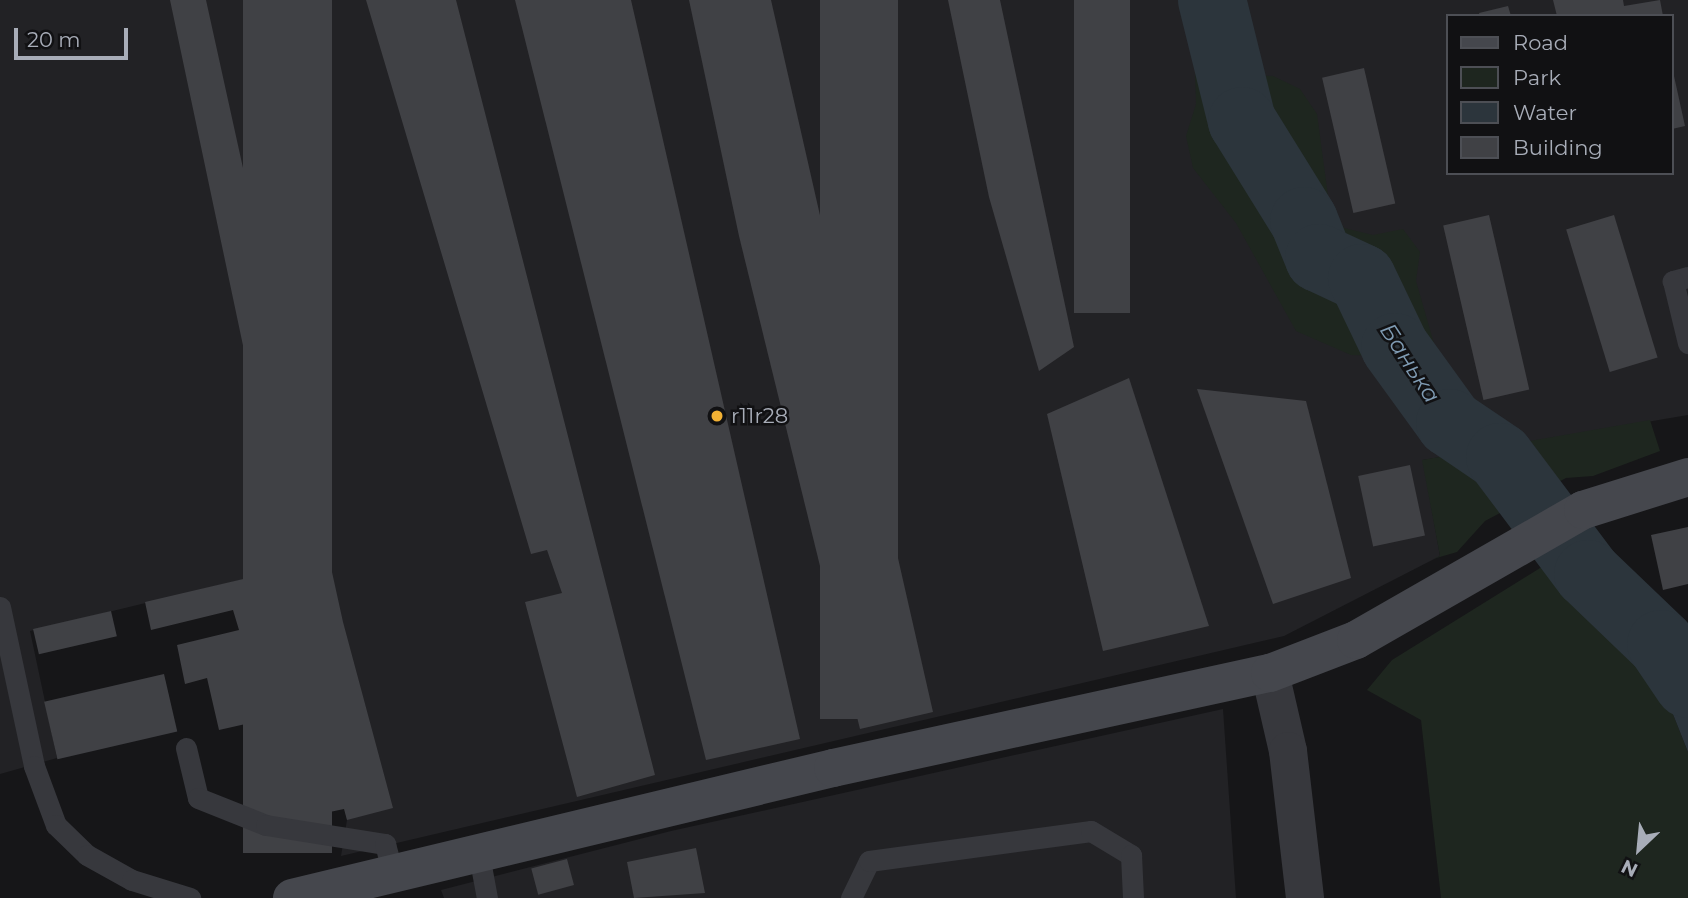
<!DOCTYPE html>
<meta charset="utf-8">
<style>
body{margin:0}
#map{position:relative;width:1688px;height:898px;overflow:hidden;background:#161618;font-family:Montserrat,sans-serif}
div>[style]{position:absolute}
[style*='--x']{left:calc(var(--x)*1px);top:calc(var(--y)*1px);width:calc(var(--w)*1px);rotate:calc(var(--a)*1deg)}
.built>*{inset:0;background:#222225}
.green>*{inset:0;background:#1e261f}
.water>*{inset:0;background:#2c353c}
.river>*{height:68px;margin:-34px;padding:0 34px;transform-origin:34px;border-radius:34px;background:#2c353c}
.building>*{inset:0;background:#404145;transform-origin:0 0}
.service>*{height:21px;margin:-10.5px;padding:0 10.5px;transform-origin:10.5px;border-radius:10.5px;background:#37383d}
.minor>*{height:38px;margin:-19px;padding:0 19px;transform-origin:19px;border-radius:19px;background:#37383d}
.secondary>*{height:38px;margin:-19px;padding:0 19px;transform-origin:19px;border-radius:19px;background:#45474d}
.dots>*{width:19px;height:19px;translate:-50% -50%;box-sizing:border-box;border:4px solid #111113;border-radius:50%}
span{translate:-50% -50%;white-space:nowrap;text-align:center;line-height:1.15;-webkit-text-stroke:5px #111113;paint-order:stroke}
.poi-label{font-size:21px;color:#a8adb8}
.left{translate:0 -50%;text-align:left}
.water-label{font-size:23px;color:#7f9bb3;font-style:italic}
.legend{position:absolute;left:1446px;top:14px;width:228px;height:161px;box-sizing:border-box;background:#111113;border:2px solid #4d4f55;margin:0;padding:9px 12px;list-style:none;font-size:21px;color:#a8adb8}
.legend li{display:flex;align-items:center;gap:14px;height:35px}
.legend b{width:35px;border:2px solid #4d4f55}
.north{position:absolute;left:1604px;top:814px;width:70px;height:70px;-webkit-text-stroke:5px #111113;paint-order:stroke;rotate:206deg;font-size:19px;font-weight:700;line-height:28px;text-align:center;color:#a8adb8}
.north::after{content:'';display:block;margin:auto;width:24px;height:32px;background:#a8adb8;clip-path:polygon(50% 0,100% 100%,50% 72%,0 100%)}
.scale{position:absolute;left:14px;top:28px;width:114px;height:32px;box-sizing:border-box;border:4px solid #a8adb8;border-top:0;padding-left:9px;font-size:21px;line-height:24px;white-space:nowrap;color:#a8adb8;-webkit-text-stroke:5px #111113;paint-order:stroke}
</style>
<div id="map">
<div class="built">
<div style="clip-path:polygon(evenodd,0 0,1688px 0,1688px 415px,1423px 460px,1440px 556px,1284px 636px,341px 856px,347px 820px,290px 568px,30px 631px,57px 758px,0 774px,0 0,1448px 16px,1672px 16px,1672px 173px,1448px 173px,1448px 16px)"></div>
<div style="clip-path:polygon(1223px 709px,1236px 898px,444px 898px,441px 890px,671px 831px)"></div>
</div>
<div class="green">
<div style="clip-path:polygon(1195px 72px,1273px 76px,1300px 89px,1317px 114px,1329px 203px,1344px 228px,1373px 235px,1403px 229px,1420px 252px,1416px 281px,1441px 368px,1411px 371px,1382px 356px,1351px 355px,1296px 331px,1236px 223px,1193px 168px,1186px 136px,1196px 104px)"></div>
<div style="clip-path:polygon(1650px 420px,1660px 451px,1593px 476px,1566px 478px,1485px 521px,1457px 552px,1433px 559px,1440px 556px,1422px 460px)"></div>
<div style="clip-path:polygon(1561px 555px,1661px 684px,1688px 752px,1688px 898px,1441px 898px,1421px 720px,1367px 690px,1392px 660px)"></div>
</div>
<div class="water">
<div style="clip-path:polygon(1590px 539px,1688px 665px,1688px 752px,1661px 684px,1561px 555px)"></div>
</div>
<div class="river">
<div style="--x:1212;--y:0;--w:125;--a:76.1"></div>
<div style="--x:1242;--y:121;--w:118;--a:58.2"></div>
<div style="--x:1304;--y:221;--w:40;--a:68"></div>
<div style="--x:1319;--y:258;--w:47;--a:24.9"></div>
<div style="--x:1362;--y:278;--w:76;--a:64.4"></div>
<div style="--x:1395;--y:347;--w:94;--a:54.1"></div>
<div style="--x:1450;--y:423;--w:60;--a:34.2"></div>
<div style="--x:1500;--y:457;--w:146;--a:53.1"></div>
<div style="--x:1588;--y:574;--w:101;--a:43.8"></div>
<div style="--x:1661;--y:644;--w:48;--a:56"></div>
</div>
<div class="building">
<div style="clip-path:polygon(170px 0,206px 0,343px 622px,393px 808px,347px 820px,344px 809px,325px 813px,318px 794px,269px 805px,250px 723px,219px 730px,207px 678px,185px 684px,177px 645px,239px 630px,233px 610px,151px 630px,145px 602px,290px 568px)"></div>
<div style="left:243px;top:0;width:89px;height:853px"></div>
<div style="clip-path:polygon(366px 0,456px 0,655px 775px,577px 797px,525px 602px,562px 593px,547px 550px,531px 554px)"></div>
<div style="clip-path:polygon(515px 0,631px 0,800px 739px,706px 760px)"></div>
<div style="clip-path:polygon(689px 0,771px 0,933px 712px,860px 729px,739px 236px)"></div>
<div style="left:820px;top:0;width:78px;height:719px"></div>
<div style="clip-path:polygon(948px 0,1000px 0,1074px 347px,1039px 371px,989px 197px)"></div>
<div style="left:1074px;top:0;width:56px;height:313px"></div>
<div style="clip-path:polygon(1553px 0,1623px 0,1624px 6px,1660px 0,1663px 16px,1557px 16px)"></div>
<div style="clip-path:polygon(1508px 6px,1511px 16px,1480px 16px,1479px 13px)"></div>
<div style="clip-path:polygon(1672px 67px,1685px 126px,1672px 129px)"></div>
<div style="left:1364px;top:68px;width:139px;height:43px;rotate:77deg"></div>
<div style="left:1489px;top:215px;width:179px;height:47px;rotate:77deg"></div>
<div style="left:1614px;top:215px;width:149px;height:50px;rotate:73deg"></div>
<div style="clip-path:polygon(1129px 378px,1209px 626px,1103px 651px,1047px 414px)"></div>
<div style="clip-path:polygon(1197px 389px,1306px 401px,1351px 578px,1273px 604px)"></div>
<div style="left:1410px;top:465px;width:72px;height:53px;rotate:78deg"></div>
<div style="clip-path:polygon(1688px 527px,1688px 584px,1663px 590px,1651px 535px)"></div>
<div style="left:111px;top:611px;width:26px;height:80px;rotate:77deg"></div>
<div style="left:164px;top:674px;width:59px;height:123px;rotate:77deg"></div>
<div style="clip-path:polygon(696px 848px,705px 893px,634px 898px,627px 862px)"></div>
<div style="left:567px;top:859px;width:27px;height:37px;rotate:75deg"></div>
</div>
<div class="service">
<div style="--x:1688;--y:277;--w:16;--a:165"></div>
<div style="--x:1673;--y:281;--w:64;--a:76.4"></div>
<div style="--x:0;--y:607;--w:163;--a:77.9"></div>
<div style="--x:34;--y:766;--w:63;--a:69.6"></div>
<div style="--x:56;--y:825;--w:43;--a:44.1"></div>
<div style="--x:87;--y:855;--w:51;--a:29.1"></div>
<div style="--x:132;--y:880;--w:61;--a:17.2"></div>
<div style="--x:186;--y:748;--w:51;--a:76.5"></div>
<div style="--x:198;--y:798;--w:73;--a:21.7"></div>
<div style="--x:266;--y:825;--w:121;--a:9.1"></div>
<div style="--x:385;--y:844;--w:35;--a:75"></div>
<div style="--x:479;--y:855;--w:44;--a:79.5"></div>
<div style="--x:851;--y:898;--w:41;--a:-64.1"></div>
<div style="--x:869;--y:861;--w:224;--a:-7.7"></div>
<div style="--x:1091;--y:831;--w:47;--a:31"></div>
<div style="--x:1131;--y:855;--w:43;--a:87.3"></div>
</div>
<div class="minor">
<div style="--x:1270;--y:673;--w:80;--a:77"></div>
<div style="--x:1288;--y:751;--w:148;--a:83.4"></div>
</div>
<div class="secondary">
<div style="--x:292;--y:898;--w:556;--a:-13.51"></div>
<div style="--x:833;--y:768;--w:447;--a:-12.3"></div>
<div style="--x:1270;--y:673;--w:92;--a:-21"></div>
<div style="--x:1356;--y:640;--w:262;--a:-29.8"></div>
<div style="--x:1583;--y:510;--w:110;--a:-17.4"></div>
</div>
<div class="dots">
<div style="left:717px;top:416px;background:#f2b134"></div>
</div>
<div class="poi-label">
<span class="left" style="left:731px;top:416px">r11r28</span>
</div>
<div class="water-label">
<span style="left:1410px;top:363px;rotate:57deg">Банька</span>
</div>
<ul class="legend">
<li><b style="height:9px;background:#45474d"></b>Road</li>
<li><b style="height:19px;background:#1e261f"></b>Park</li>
<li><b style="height:19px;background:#2c353c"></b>Water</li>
<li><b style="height:19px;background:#404145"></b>Building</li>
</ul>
<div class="north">N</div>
<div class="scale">20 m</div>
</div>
